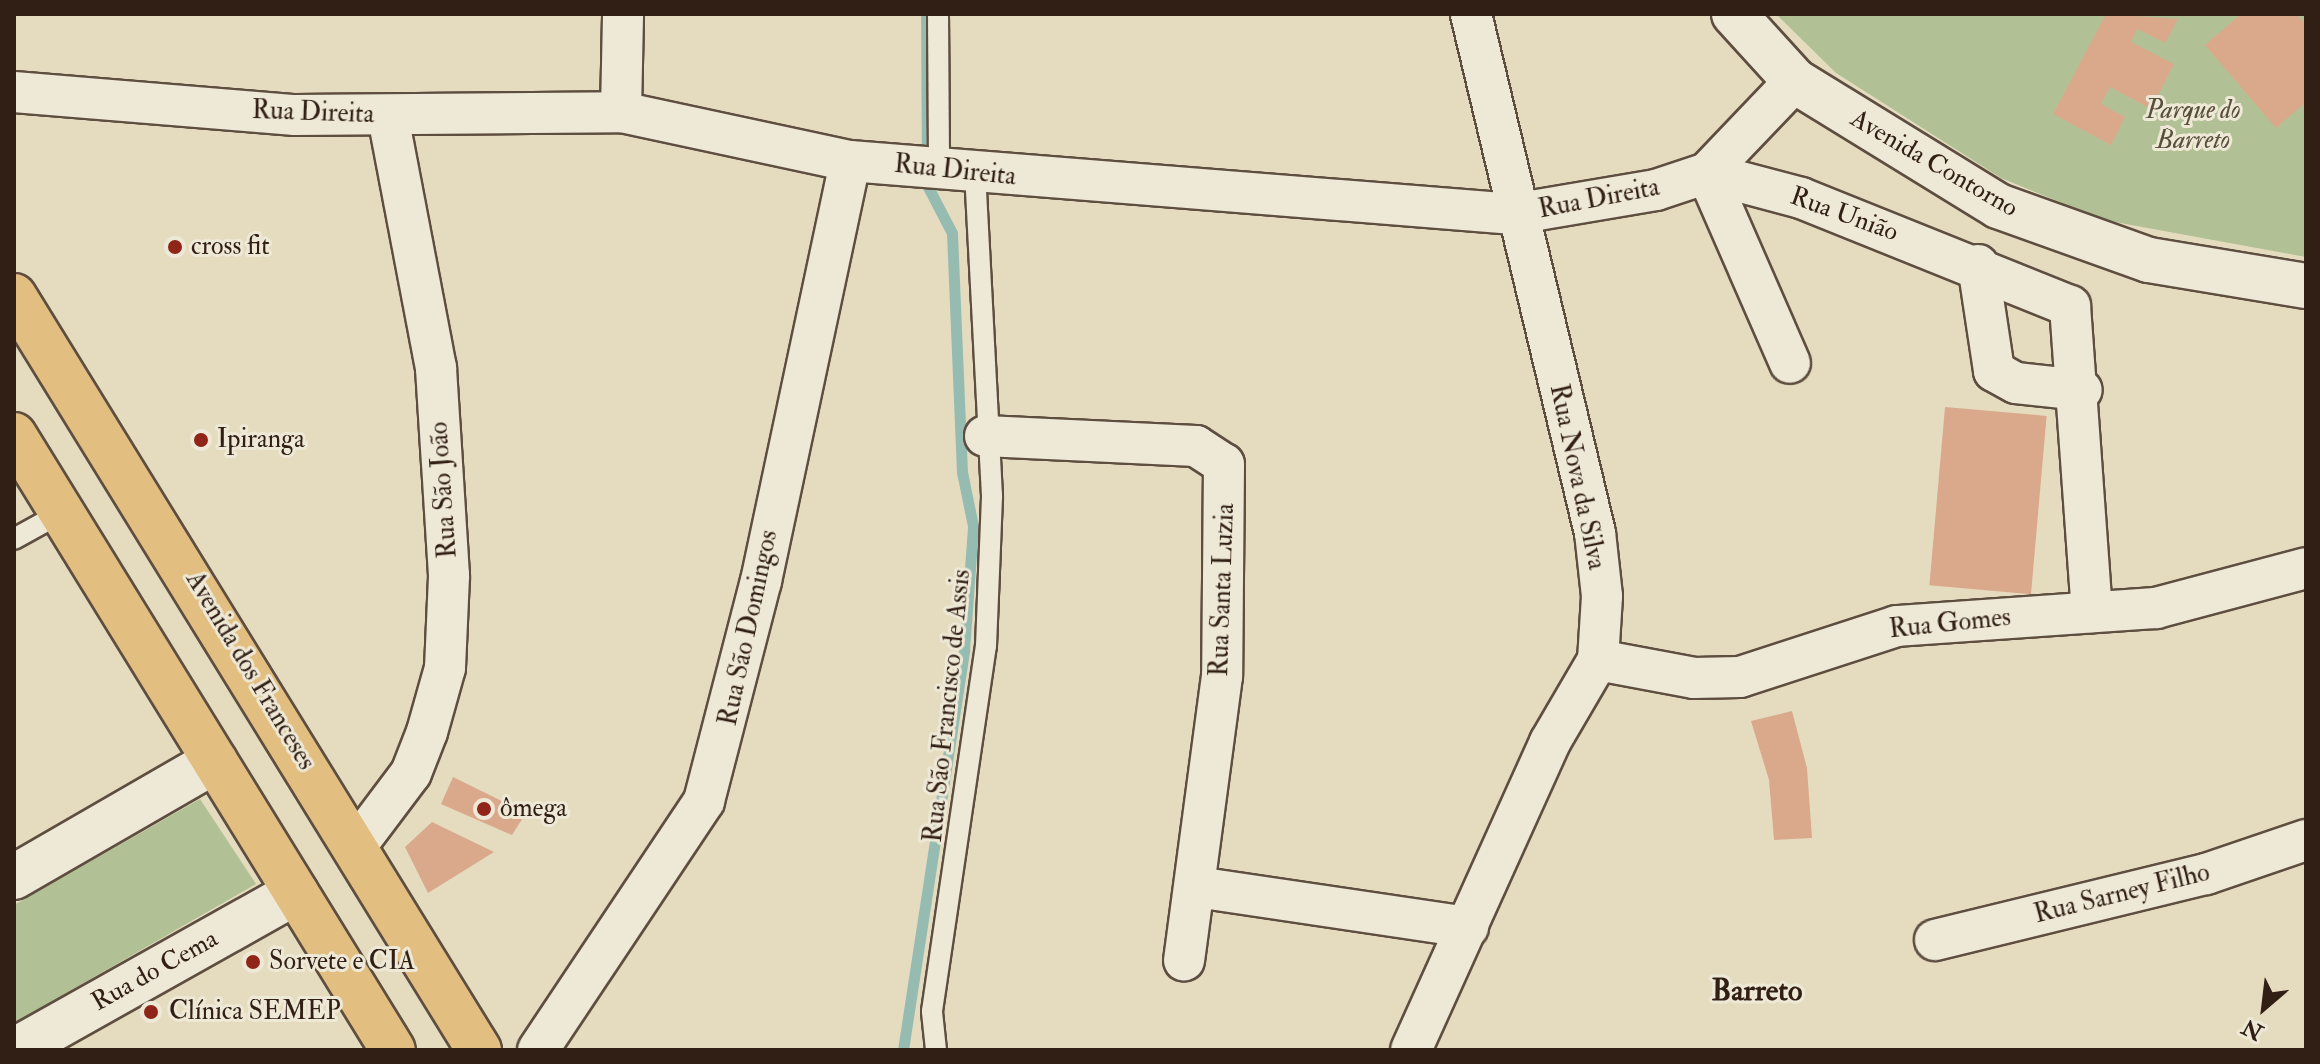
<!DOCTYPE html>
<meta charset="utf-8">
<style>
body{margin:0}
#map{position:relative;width:2320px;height:1064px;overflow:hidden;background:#e5dcc0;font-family:"IM FELL Double Pica",serif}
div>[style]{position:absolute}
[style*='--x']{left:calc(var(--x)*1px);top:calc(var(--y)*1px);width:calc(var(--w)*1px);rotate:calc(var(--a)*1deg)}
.green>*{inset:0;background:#b2c195}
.stream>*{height:11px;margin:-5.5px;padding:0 5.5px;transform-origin:5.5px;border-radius:5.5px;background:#96bcb2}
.building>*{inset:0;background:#daa98b;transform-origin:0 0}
.roads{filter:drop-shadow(2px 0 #5e4e40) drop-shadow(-2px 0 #5e4e40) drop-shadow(0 2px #5e4e40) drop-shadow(0 -2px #5e4e40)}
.lane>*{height:20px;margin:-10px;padding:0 10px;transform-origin:10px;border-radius:10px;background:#eee8d6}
.street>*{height:40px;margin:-20px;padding:0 20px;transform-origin:20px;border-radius:20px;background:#eee8d6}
.secondary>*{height:44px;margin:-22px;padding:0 22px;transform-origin:22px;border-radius:22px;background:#eee8d6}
.primary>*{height:44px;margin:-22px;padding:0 22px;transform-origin:22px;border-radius:22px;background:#e2be80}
.dots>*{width:22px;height:22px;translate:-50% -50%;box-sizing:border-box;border:4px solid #eee8d6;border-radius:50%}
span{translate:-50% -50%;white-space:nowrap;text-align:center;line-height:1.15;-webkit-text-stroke:6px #eee8d6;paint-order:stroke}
.park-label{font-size:26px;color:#58503b;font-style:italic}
.street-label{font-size:26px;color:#311f15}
.poi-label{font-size:26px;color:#311f15}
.left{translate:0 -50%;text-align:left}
.quarter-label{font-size:30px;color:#311f15;font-weight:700}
.frame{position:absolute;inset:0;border:16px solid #311f15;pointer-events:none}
.north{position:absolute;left:2224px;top:968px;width:80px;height:80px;-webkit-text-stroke:6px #eee8d6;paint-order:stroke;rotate:208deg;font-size:22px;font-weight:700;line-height:32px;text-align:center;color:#311f15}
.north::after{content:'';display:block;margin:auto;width:28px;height:36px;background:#311f15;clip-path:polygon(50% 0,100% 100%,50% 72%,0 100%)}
</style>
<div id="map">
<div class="green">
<div style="clip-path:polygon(1776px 14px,2306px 14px,2306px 257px,2104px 220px,2001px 178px,1836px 73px)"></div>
<div style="clip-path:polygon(200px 799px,256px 884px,14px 1023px,14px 905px)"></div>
</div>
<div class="stream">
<div style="--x:903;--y:1050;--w:405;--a:-81.3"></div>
<div style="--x:964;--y:650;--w:124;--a:-85.8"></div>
<div style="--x:973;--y:526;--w:55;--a:-101.5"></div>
<div style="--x:962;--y:472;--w:239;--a:-92.4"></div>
<div style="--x:952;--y:233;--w:54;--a:-117.5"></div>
<div style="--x:927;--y:185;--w:171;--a:-90.3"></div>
</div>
<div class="building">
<div style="clip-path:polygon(2106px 14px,2178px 19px,2165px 43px,2137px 29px,2131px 42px,2174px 64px,2151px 109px,2110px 87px,2101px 104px,2125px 117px,2111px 145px,2053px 114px)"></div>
<div style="clip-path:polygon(2241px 14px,2296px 14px,2306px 25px,2306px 102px,2276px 128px,2205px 45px)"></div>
<div style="left:1945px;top:407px;width:102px;height:179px;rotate:5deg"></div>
<div style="clip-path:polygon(1792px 711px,1807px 768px,1812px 838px,1774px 840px,1769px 780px,1751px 721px)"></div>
<div style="clip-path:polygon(453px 777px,526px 813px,512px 835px,441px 804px)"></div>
<div style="clip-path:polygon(432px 822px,494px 852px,428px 893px,405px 847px)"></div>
</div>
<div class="roads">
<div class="lane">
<div style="--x:938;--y:14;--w:156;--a:89.6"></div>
<div style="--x:14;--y:539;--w:56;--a:-28.9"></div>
<div style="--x:936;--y:1050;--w:39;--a:-96"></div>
<div style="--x:932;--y:1011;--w:369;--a:-81.6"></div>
<div style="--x:986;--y:646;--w:150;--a:-87.7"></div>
<div style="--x:992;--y:496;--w:322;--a:-93"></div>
</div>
<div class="street">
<div style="--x:14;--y:92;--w:282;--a:4.7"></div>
<div style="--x:295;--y:115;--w:326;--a:-0.5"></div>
<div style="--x:621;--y:112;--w:234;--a:12.1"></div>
<div style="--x:850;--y:161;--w:666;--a:4.56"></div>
<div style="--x:1514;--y:214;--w:144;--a:-9.6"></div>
<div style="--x:1656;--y:190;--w:54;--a:-18.4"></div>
<div style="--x:1707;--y:173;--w:127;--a:-46.3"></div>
<div style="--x:621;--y:112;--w:98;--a:-88.8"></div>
<div style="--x:1707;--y:173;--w:97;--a:14.9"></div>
<div style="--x:1801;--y:198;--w:290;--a:21.9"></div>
<div style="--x:2070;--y:306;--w:307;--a:85.9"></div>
<div style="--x:1707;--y:173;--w:207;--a:66.4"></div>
<div style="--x:1978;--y:265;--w:107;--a:81.4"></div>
<div style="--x:1994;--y:371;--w:25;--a:29"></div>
<div style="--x:2016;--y:383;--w:66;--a:6.1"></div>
<div style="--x:985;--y:436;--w:211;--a:2.7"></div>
<div style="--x:1196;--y:446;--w:33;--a:33"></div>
<div style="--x:1224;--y:464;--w:212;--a:90.5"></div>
<div style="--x:1222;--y:676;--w:287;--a:97.6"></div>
<div style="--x:1598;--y:660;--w:98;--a:10.6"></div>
<div style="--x:1694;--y:678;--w:46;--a:-1.2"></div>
<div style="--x:1740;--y:677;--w:165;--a:-18"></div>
<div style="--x:1897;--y:626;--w:260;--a:-4"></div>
<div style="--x:2156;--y:608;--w:155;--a:-14.9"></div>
<div style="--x:356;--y:846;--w:91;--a:-53"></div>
<div style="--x:411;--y:773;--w:44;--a:-68.7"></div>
<div style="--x:427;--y:732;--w:66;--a:-74.3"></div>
<div style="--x:445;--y:668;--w:93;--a:-87.5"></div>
<div style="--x:449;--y:575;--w:207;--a:-93.6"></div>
<div style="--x:436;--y:368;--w:257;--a:-100.8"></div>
<div style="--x:1196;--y:887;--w:275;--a:8.4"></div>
<div style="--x:1935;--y:940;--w:279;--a:-13.7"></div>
<div style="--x:2206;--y:874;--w:106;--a:-18.8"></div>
<div style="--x:538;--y:1050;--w:299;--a:-56.3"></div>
<div style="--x:704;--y:801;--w:227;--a:-75.5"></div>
<div style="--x:761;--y:581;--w:429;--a:-78"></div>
<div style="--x:1411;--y:1050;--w:338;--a:-65.7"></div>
<div style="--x:1550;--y:742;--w:95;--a:-59.7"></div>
<div style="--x:1598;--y:660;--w:64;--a:-86.4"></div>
<div style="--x:1602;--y:596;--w:63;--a:-96.3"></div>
<div style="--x:1595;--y:533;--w:534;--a:-103.44"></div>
</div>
<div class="secondary">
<div style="--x:1734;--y:14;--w:91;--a:47.7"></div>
<div style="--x:1795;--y:81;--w:238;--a:31.6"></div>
<div style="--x:1998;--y:206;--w:160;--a:19.7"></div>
<div style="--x:2149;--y:260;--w:159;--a:9.4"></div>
<div style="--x:14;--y:877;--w:232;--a:-30"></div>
<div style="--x:15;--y:1050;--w:322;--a:-29.3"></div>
</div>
<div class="primary">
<div style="--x:14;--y:296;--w:886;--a:58.34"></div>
<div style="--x:14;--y:435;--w:722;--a:58.36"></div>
</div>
</div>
<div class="dots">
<div style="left:175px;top:247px;background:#8f2418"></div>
<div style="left:201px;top:440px;background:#8f2418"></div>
<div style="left:484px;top:809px;background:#8f2418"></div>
<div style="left:253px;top:962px;background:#8f2418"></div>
<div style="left:151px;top:1012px;background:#8f2418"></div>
</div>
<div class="park-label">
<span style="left:2193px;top:126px">Parque do<br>Barreto</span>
</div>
<div class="street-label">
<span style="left:313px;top:113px;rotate:2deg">Rua Direita</span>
<span style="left:1934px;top:164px;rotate:30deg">Avenida Contorno</span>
<span style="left:955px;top:171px;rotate:6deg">Rua Direita</span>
<span style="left:1599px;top:199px;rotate:-11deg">Rua Direita</span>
<span style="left:1844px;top:215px;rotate:20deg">Rua União</span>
<span style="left:1577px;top:477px;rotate:78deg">Rua Nova da Silva</span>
<span style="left:444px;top:490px;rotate:-94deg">Rua São João</span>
<span style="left:1223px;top:590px;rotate:-88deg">Rua Santa Luzia</span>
<span style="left:1950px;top:624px;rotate:-6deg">Rua Gomes</span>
<span style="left:749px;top:628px;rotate:-78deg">Rua São Domingos</span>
<span style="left:250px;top:671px;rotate:59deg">Avenida dos Franceses</span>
<span style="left:948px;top:706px;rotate:-84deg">Rua São Francisco de Assis</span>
<span style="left:2122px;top:894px;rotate:-14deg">Rua Sarney Filho</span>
<span style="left:155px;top:971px;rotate:-29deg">Rua do Cema</span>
</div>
<div class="poi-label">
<span class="left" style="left:191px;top:247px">cross fit</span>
<span class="left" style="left:217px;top:440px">Ipiranga</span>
<span class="left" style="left:500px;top:809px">ômega</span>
<span class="left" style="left:269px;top:962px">Sorvete e CIA</span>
<span class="left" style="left:169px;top:1012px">Clínica SEMEP</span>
</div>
<div class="quarter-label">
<span style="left:1757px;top:991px">Barreto</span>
</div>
<div class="frame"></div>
<div class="north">N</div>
</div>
